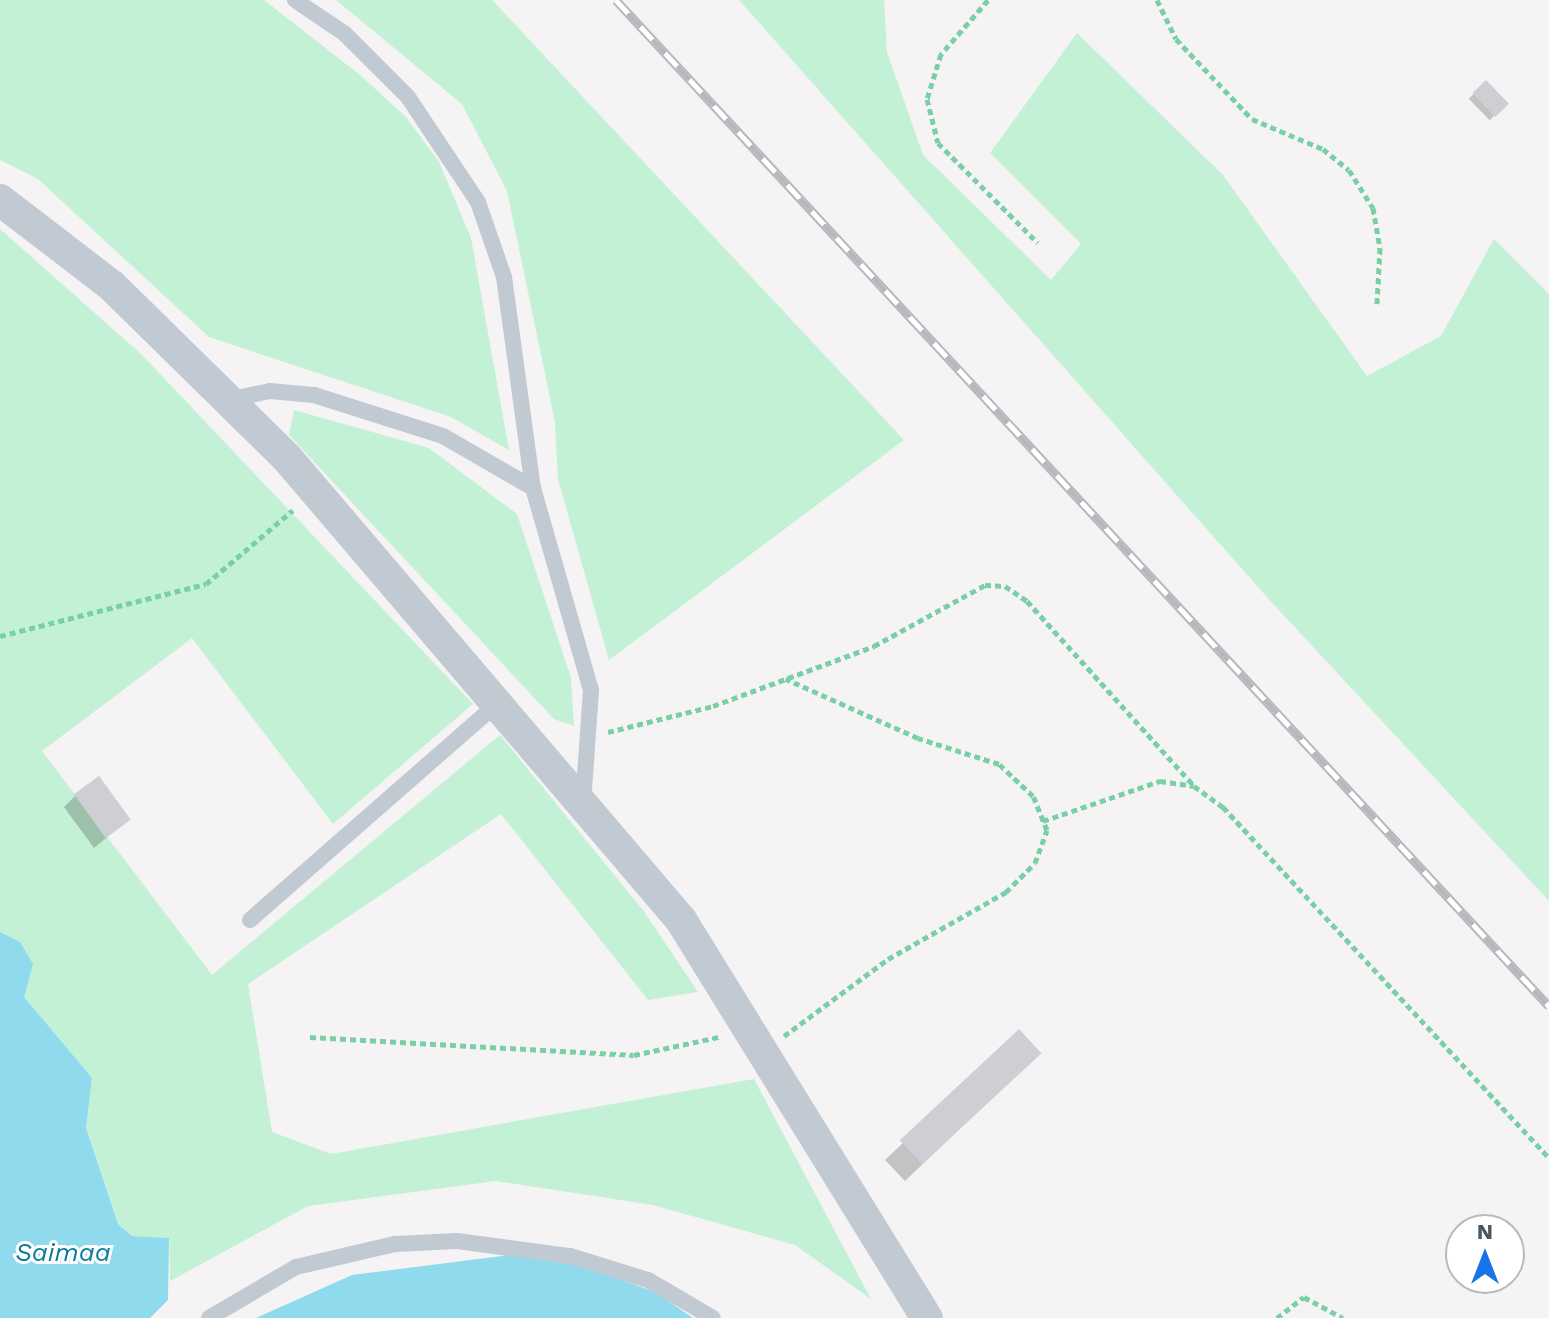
<!DOCTYPE html>
<style>
body{margin:0}
#map{position:relative;width:1549px;height:1318px;overflow:hidden;background:#f5f3f3;font-family:"Work Sans",sans-serif}
div>[style]{position:absolute}
[style*='--x']{left:calc(var(--x)*1px);top:calc(var(--y)*1px);width:calc(var(--w)*1px);rotate:calc(var(--a)*1deg)}
.green>*{inset:0;background:#c3f1d5}
.water>*{inset:0;background:#90daee}
.shadow>*{inset:0;background:#0003;transform-origin:0 0}
.building>*{inset:0;background:#cdcfd5;transform-origin:0 0}
.path>*{height:5px;margin-top:-2.5px;transform-origin:0;background:repeating-linear-gradient(90deg,#7ad0a6 0 6px,transparent 0 10px)}
.lane>*{height:16px;margin:-8px;padding:0 8px;transform-origin:8px;border-radius:8px;background:#c1cad2}
.street>*{height:32px;margin:-16px;padding:0 16px;transform-origin:16px;border-radius:16px;background:#c1cad2}
.rail>*{height:9px;margin-top:-4.5px;transform-origin:0;background:repeating-linear-gradient(90deg,#fff 0 18px,#b5b8bd 0 36px);box-sizing:border-box;border-block:2px solid #b5b8bd}
span{translate:-50% -50%;white-space:nowrap;text-align:center;line-height:1.15;-webkit-text-stroke:6px #fff;paint-order:stroke}
.water-label{font-size:26px;color:#0c7c9b;font-style:italic}
.north{position:absolute;left:1445px;top:1214px;width:80px;height:80px;box-sizing:border-box;background:#fff;border:2px solid #b7bbc0;border-radius:50%;rotate:0deg;font-size:22px;font-weight:700;line-height:32px;text-align:center;color:#4a5661}
.north::after{content:'';display:block;margin:auto;width:28px;height:36px;background:#1a73e8;clip-path:polygon(50% 0,100% 100%,50% 72%,0 100%)}
</style>
<div id="map">
<div class="green">
<div style="clip-path:polygon(0 0,264px 0,360px 75px,406px 117px,439px 162px,471px 238px,509px 450px,451px 417px,209px 337px,38px 179px,0 160px)"></div>
<div style="clip-path:polygon(336px 0,492px 0,904px 440px,609px 660px,558px 479px,555px 422px,507px 191px,462px 104px)"></div>
<div style="clip-path:polygon(739px 0,884px 0,887px 52px,923px 155px,1051px 280px,1081px 244px,990px 153px,1077px 33px,1223px 175px,1367px 376px,1441px 336px,1494px 239px,1549px 294px,1549px 901px,1265px 595px)"></div>
<div style="clip-path:polygon(0 229px,141px 354px,473px 704px,333px 824px,192px 638px,42px 751px,212px 975px,500px 735px,643px 910px,698px 992px,648px 1000px,501px 814px,248px 984px,272px 1132px,331px 1154px,754px 1079px,871px 1299px,795px 1245px,653px 1205px,496px 1181px,308px 1206px,170px 1281px,169px 1238px,132px 1236px,118px 1224px,86px 1128px,92px 1078px,23px 997px,20px 942px,0 932px)"></div>
<div style="clip-path:polygon(294px 410px,429px 448px,517px 514px,571px 678px,574px 726px,554px 719px,289px 435px)"></div>
</div>
<div class="water">
<div style="clip-path:polygon(0 932px,20px 942px,33px 964px,24px 997px,92px 1078px,86px 1128px,118px 1224px,132px 1236px,169px 1238px,168px 1300px,150px 1318px,0 1318px)"></div>
<div style="clip-path:polygon(510px 1255px,580px 1265px,655px 1292px,693px 1318px,256px 1318px,352px 1275px)"></div>
</div>
<div class="shadow">
<div style="left:1486px;top:82px;width:30px;height:24px;rotate:46deg"></div>
<div style="clip-path:polygon(76px 795px,128px 820px,94px 848px,64px 807px)"></div>
<div style="clip-path:polygon(1021px 1070px,905px 1181px,885px 1160px,903px 1143px)"></div>
</div>
<div class="building">
<div style="left:1486px;top:80px;width:33px;height:19px;rotate:46deg"></div>
<div style="left:99px;top:776px;width:54px;height:31px;rotate:54deg"></div>
<div style="left:1019px;top:1029px;width:33px;height:163px;rotate:47deg"></div>
</div>
<div class="path">
<div style="--x:988;--y:0;--w:72;--a:131"></div>
<div style="--x:941;--y:54;--w:47;--a:107.3"></div>
<div style="--x:927;--y:99;--w:45;--a:76"></div>
<div style="--x:938;--y:143;--w:141;--a:45"></div>
<div style="--x:1157;--y:0;--w:43;--a:64"></div>
<div style="--x:1176;--y:39;--w:110;--a:46.5"></div>
<div style="--x:1252;--y:119;--w:77;--a:22.9"></div>
<div style="--x:1323;--y:149;--w:33;--a:39"></div>
<div style="--x:1349;--y:170;--w:45;--a:57.7"></div>
<div style="--x:1373;--y:208;--w:41;--a:80.1"></div>
<div style="--x:1380;--y:248;--w:56;--a:93.1"></div>
<div style="--x:0;--y:636;--w:212;--a:-14.2"></div>
<div style="--x:206;--y:584;--w:114;--a:-40.4"></div>
<div style="--x:608;--y:732;--w:108;--a:-13.9"></div>
<div style="--x:713;--y:706;--w:172;--a:-20.4"></div>
<div style="--x:874;--y:646;--w:127;--a:-28.8"></div>
<div style="--x:985;--y:585;--w:20;--a:3"></div>
<div style="--x:1005;--y:586;--w:27;--a:34"></div>
<div style="--x:1027;--y:601;--w:249;--a:47.9"></div>
<div style="--x:1043;--y:821;--w:124;--a:-18.9"></div>
<div style="--x:1160;--y:781;--w:34;--a:8"></div>
<div style="--x:1194;--y:786;--w:36;--a:36"></div>
<div style="--x:1223;--y:807;--w:479;--a:47.1"></div>
<div style="--x:784;--y:1036;--w:129;--a:-36.5"></div>
<div style="--x:888;--y:959;--w:136;--a:-29.6"></div>
<div style="--x:1006;--y:892;--w:41;--a:-45"></div>
<div style="--x:1035;--y:863;--w:35;--a:-70"></div>
<div style="--x:1047;--y:830;--w:37;--a:-112"></div>
<div style="--x:1033;--y:796;--w:47;--a:-136.7"></div>
<div style="--x:999;--y:764;--w:85;--a:-162.2"></div>
<div style="--x:918;--y:738;--w:145;--a:-155.9"></div>
<div style="--x:310;--y:1037;--w:324;--a:3.2"></div>
<div style="--x:634;--y:1055;--w:87;--a:-12"></div>
<div style="--x:1277;--y:1318;--w:34;--a:-38"></div>
<div style="--x:1304;--y:1297;--w:44;--a:28.3"></div>
</div>
<div class="lane">
<div style="--x:295;--y:0;--w:60;--a:34.2"></div>
<div style="--x:345;--y:34;--w:89;--a:45"></div>
<div style="--x:408;--y:97;--w:126;--a:56.3"></div>
<div style="--x:478;--y:202;--w:79;--a:70.9"></div>
<div style="--x:504;--y:277;--w:213;--a:82.2"></div>
<div style="--x:533;--y:488;--w:210;--a:74"></div>
<div style="--x:591;--y:690;--w:113;--a:94"></div>
<div style="--x:228;--y:400;--w:43;--a:-12.1"></div>
<div style="--x:270;--y:391;--w:44;--a:5.2"></div>
<div style="--x:314;--y:395;--w:135;--a:17.6"></div>
<div style="--x:443;--y:436;--w:104;--a:30"></div>
<div style="--x:250;--y:920;--w:328;--a:-41.2"></div>
<div style="--x:209;--y:1318;--w:101;--a:-30.4"></div>
<div style="--x:296;--y:1267;--w:102;--a:-13.1"></div>
<div style="--x:395;--y:1244;--w:62;--a:-2.8"></div>
<div style="--x:457;--y:1241;--w:114;--a:7.6"></div>
<div style="--x:570;--y:1256;--w:82;--a:17.1"></div>
<div style="--x:648;--y:1280;--w:75;--a:30.3"></div>
</div>
<div class="street">
<div style="--x:0;--y:200;--w:141;--a:37.5"></div>
<div style="--x:112;--y:286;--w:245;--a:44.5"></div>
<div style="--x:287;--y:458;--w:607;--a:49.54"></div>
<div style="--x:681;--y:920;--w:468;--a:58.3"></div>
</div>
<div class="rail">
<div style="--x:616;--y:0;--w:1372;--a:47.16"></div>
</div>
<div class="water-label">
<span style="left:63px;top:1253px">Saimaa</span>
</div>
<div class="north">N</div>
</div>
